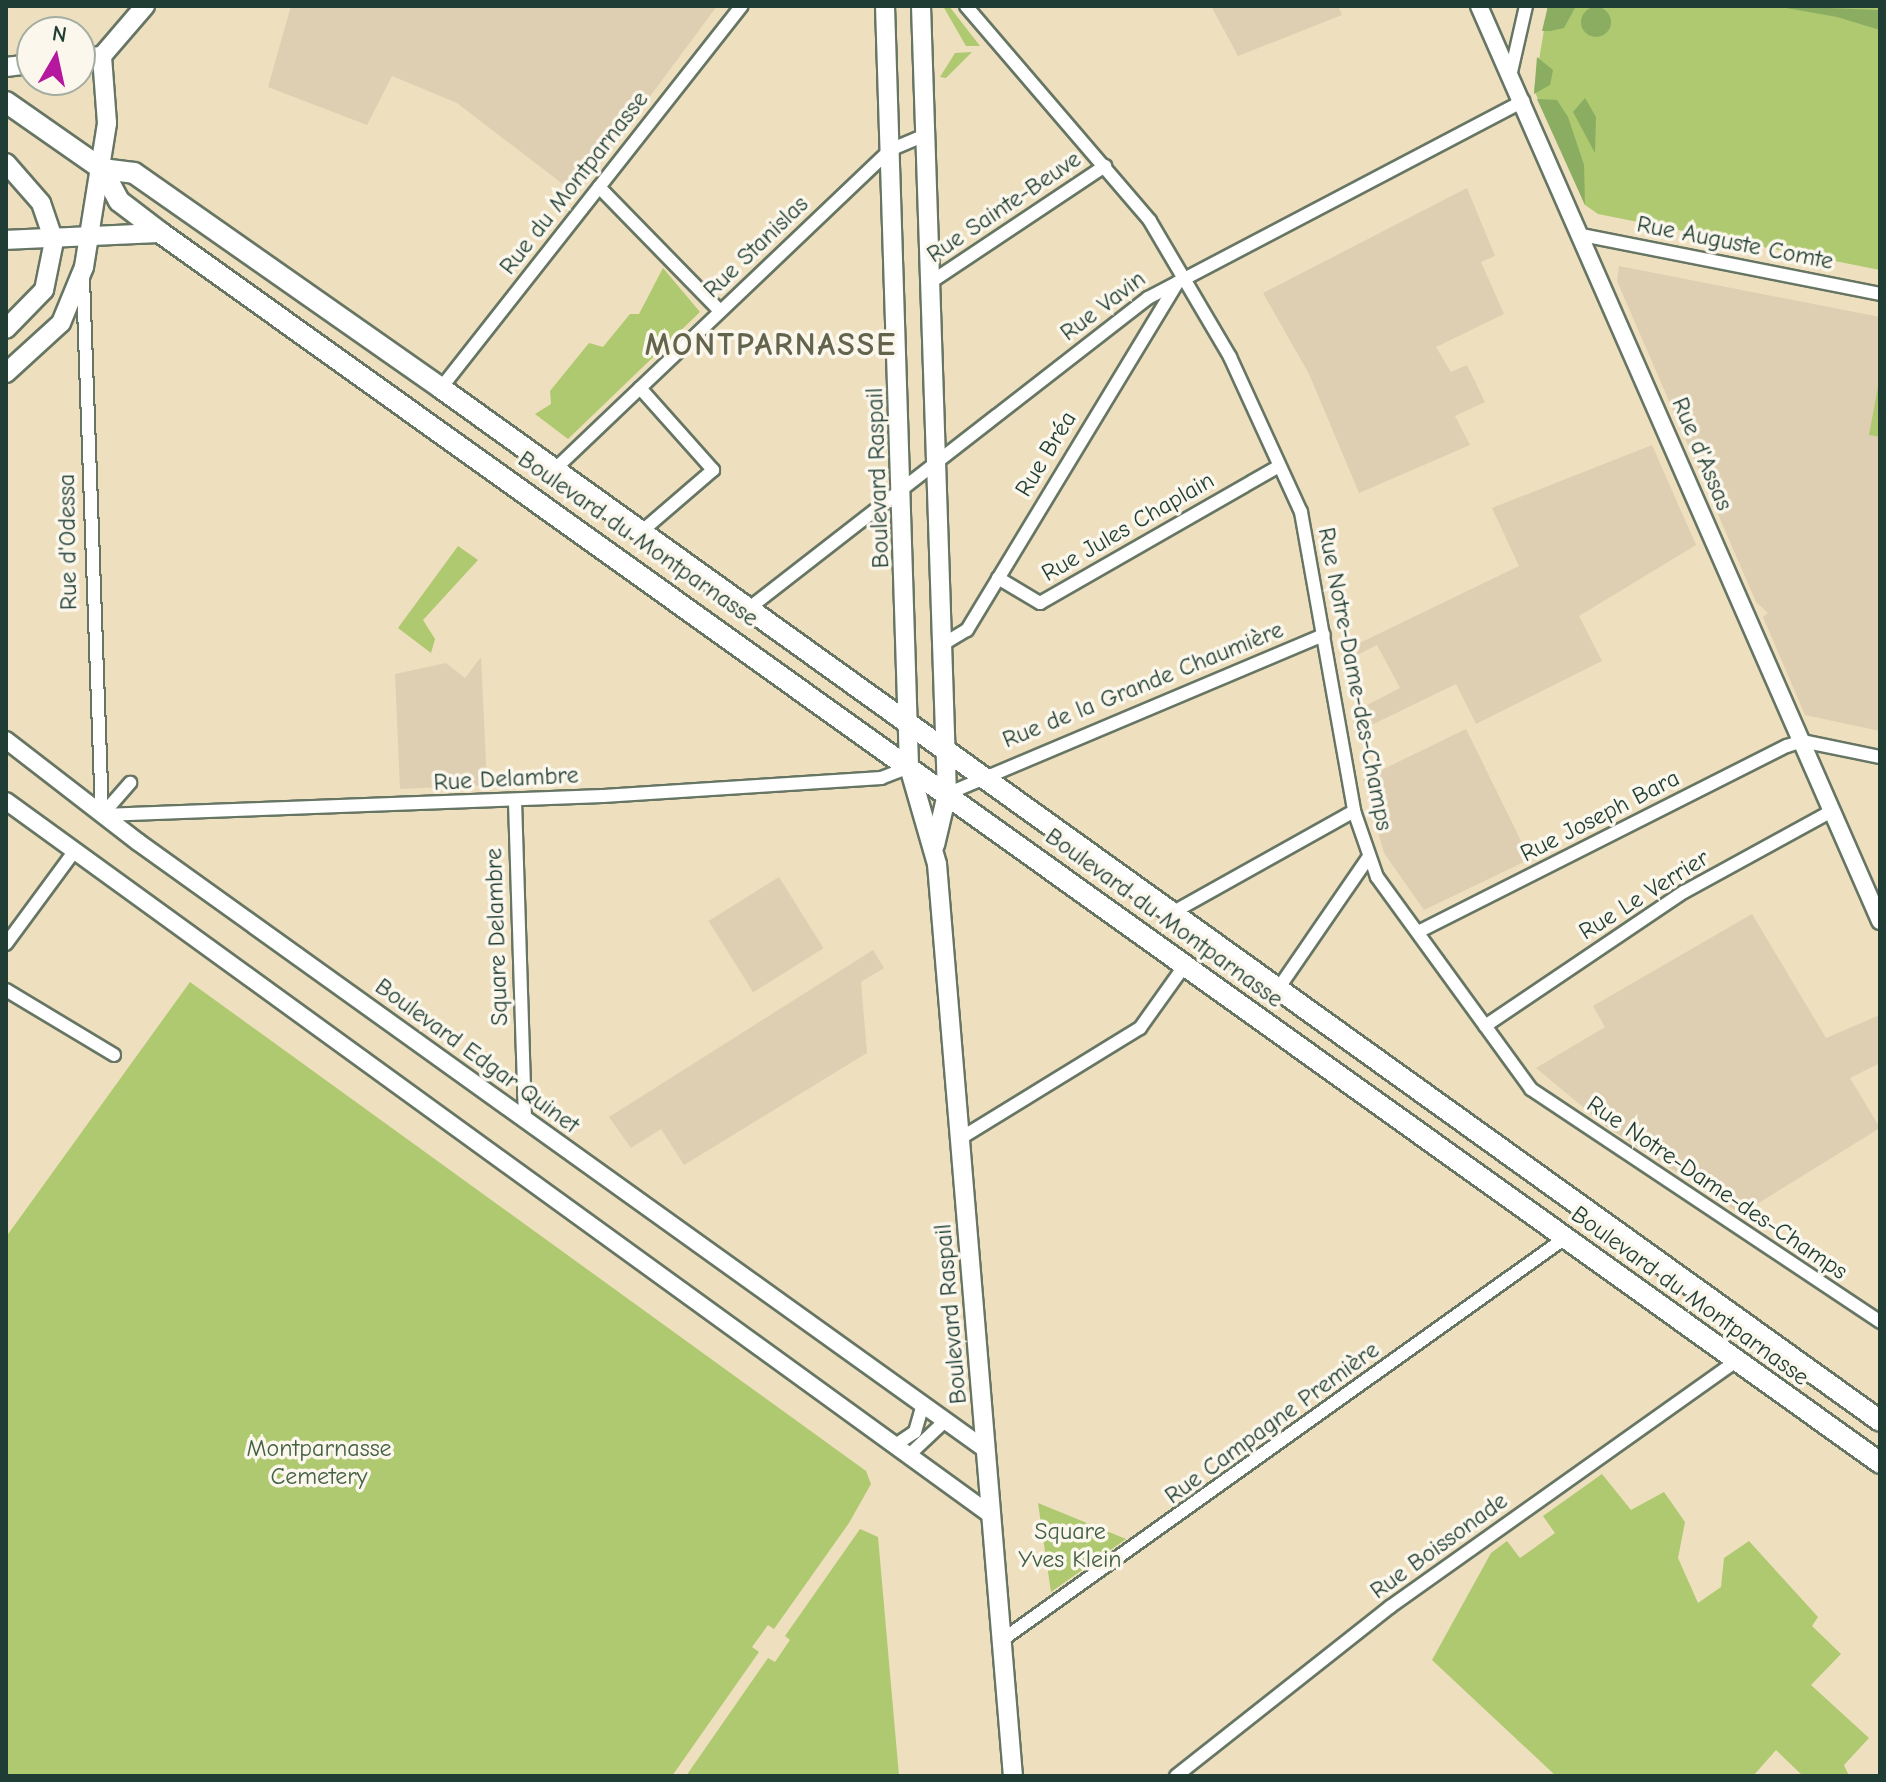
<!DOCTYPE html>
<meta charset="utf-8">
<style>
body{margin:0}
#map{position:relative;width:1886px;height:1782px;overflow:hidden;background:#eedfbe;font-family:"Comic Neue",sans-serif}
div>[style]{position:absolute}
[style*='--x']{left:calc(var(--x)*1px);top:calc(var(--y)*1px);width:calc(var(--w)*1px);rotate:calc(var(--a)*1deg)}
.built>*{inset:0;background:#decfb2;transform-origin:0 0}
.green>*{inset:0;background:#aec96f}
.forest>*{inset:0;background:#8aad62}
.round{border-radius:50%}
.roads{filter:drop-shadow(2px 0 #677664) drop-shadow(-2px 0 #677664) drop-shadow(0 2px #677664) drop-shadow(0 -2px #677664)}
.minor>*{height:12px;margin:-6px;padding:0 6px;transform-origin:6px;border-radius:6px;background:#fff}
.tertiary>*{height:16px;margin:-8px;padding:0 8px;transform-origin:8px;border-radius:8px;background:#fff}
.secondary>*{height:18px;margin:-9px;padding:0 9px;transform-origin:9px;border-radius:9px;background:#fff}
.primary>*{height:20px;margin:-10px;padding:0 10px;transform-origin:10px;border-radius:10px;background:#fff}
span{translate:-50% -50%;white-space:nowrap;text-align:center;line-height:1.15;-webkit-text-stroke:7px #fbf7ec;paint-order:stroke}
.street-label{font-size:24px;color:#1f3d34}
.park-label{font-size:24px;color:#436043}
.district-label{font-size:32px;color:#63644d;font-weight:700;letter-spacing:2px}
.frame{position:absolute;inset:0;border:8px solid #1f3d34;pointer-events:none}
.north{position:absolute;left:16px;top:16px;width:80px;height:80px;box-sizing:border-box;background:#fbf7ec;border:2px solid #a3ada2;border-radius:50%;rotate:9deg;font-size:22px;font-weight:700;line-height:32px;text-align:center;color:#1f3d34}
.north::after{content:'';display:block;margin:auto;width:28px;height:36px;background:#b5179e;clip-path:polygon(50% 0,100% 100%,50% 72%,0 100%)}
</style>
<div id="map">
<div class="built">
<div style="clip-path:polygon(291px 6px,717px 6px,577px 195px,457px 103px,392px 76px,367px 125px,268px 87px)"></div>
<div style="clip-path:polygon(1211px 6px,1338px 6px,1342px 15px,1238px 56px)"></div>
<div style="clip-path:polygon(1467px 188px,1495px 256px,1481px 262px,1504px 314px,1436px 347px,1451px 372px,1467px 365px,1485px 402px,1455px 416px,1470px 445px,1359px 493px,1309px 374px,1263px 293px)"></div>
<div style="clip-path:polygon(1619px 266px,1880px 317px,1880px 731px,1805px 715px,1763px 617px,1768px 613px,1756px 602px,1617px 281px)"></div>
<div style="clip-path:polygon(1652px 445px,1696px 545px,1579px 616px,1602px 661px,1476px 724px,1456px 684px,1355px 733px,1352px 713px,1400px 688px,1377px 645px,1343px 662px,1341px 652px,1519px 566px,1492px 508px)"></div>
<div style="clip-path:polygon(481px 657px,487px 785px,400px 789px,395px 674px,446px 663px,465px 678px)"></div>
<div style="clip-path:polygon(1466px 729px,1530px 859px,1424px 910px,1384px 853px,1363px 779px)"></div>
<div style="left:779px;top:877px;width:84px;height:83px;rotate:58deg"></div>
<div style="clip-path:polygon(1752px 914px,1826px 1038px,1880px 1015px,1880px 1063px,1850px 1078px,1880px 1128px,1741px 1214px,1607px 1127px,1536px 1068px,1605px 1027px,1593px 1006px)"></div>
<div style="clip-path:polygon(873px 950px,884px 968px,861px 982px,867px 1053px,684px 1165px,661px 1129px,631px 1148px,609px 1117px)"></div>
</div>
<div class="green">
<div style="clip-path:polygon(943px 6px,949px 6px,980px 46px,966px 46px)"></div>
<div style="clip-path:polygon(1548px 6px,1880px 6px,1880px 270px,1598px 214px,1585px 205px,1534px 90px)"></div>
<div style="clip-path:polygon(972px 52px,946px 78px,940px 77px,955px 53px)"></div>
<div style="clip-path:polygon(663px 268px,700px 312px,568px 439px,535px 414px,551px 404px,550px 391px,589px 343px,603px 347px,630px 314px,639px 314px)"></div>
<div style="clip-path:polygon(1880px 376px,1880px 437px,1869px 435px)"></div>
<div style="clip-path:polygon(458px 546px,478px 560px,423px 620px,435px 639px,431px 653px,398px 628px)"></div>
<div style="clip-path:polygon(190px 982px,866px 1471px,871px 1484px,849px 1523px,774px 1629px,768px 1625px,752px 1647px,759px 1652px,672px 1776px,6px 1776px,6px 1237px)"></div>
<div style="clip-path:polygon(1602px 1474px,1631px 1510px,1664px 1492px,1685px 1522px,1678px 1558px,1698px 1603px,1721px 1587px,1724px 1558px,1749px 1541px,1818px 1617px,1812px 1626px,1841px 1654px,1811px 1685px,1869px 1738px,1844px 1765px,1849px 1776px,1803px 1776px,1776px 1750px,1753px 1776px,1556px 1776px,1432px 1660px,1491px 1553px,1507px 1541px,1520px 1558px,1555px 1533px,1543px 1516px)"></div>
<div style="clip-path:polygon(1038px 1503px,1126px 1539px,1051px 1592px)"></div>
<div style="clip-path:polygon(860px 1529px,878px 1537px,899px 1776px,686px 1776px,768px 1658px,775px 1662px,790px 1640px,785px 1636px)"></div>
</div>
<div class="forest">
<div style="clip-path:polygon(1548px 6px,1576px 6px,1564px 28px,1550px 31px,1542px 31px)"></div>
<div style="clip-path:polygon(1775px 6px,1880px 10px,1880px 30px,1837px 17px)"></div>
<div class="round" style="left:1581px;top:7px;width:30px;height:30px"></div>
<div style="clip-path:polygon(1537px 57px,1553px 70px,1550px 85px,1534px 94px)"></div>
<div style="clip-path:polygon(1585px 98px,1596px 117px,1595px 153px,1573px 112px)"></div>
<div style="clip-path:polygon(1537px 99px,1557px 100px,1568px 117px,1584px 165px,1585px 205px)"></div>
</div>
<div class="roads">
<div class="minor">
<div style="--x:966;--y:6;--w:283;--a:49.4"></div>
<div style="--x:1150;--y:221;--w:158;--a:59.5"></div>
<div style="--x:1230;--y:357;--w:170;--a:65.4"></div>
<div style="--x:1301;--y:512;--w:304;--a:79.9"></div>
<div style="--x:1354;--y:811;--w:70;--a:70.8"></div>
<div style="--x:1377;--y:877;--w:262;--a:54"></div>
<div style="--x:1531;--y:1089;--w:420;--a:33.7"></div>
<div style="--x:1511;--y:72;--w:68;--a:-77.2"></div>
<div style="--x:599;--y:187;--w:173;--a:45.7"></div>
<div style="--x:1582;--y:235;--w:304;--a:11.2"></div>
<div style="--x:83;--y:279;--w:536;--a:87.97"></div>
<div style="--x:928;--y:284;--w:213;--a:-33.7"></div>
<div style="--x:441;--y:388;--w:486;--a:-51.8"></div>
<div style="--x:640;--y:388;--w:110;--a:48.3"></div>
<div style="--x:713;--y:470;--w:95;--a:139.3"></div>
<div style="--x:554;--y:470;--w:464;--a:-43.6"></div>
<div style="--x:890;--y:150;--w:38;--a:-23"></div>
<div style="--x:998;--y:578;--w:49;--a:30.8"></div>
<div style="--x:1040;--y:603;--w:275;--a:-29.8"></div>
<div style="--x:748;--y:609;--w:507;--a:-37.87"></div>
<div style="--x:1148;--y:298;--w:424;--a:-27.7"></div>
<div style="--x:940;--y:646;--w:31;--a:-31"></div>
<div style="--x:967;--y:630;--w:406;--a:-58.8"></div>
<div style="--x:947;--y:794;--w:409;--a:-22.9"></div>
<div style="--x:515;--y:801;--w:319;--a:88.2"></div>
<div style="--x:102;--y:815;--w:43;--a:-48.8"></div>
<div style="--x:103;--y:815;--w:500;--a:-2.18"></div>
<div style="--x:603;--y:796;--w:279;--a:-3.7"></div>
<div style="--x:881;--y:778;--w:30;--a:-21"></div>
<div style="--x:1170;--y:914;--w:211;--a:-29.2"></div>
<div style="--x:1418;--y:932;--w:413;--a:-26.8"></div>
<div style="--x:1787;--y:746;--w:16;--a:-18"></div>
<div style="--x:1802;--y:741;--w:80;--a:11.6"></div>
<div style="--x:6;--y:944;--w:113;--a:-53.6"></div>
<div style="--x:1278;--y:989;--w:159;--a:-55.5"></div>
<div style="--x:6;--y:990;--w:126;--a:31"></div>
<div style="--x:1485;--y:1026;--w:240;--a:-34"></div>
<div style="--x:1684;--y:892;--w:169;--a:-28.7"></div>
<div style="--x:961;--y:1138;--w:210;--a:-31.6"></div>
<div style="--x:1140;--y:1028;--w:77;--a:-54.5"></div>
<div style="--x:894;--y:1446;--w:25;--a:-34"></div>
<div style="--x:915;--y:1432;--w:26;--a:-74"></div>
<div style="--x:908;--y:1456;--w:50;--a:-43.4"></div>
<div style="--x:1002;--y:1640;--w:692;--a:-35.53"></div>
<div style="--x:1176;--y:1776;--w:273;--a:-38.3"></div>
<div style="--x:1390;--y:1607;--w:425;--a:-35.4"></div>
</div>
<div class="tertiary">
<div style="--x:1479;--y:6;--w:999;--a:66.33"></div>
<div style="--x:6;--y:740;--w:167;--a:37.7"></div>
<div style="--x:138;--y:842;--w:1042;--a:35.63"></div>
<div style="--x:6;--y:801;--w:1217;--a:35.94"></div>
</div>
<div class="secondary">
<div style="--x:885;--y:6;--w:761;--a:88.19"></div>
<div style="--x:909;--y:767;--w:101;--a:73.9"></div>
<div style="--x:937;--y:864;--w:915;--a:85.24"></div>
<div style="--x:921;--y:6;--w:788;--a:88.11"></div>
<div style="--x:947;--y:794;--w:52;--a:103.2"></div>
<div style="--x:102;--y:56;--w:66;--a:-49.3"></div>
<div style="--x:80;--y:58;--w:22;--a:-5"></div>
<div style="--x:6;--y:67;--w:26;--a:-7"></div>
<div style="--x:6;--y:163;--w:53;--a:48.8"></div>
<div style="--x:41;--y:203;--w:40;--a:71.1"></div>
<div style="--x:54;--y:241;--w:50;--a:101.5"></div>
<div style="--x:44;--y:290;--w:54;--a:134.3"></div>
<div style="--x:6;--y:240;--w:155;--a:-2.6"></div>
<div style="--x:6;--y:373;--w:74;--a:-42.3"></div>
<div style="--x:61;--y:323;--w:61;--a:-67.7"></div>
<div style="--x:84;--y:267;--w:146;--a:-80.9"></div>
<div style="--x:107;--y:123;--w:67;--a:-94.3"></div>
</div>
<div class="primary">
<div style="--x:6;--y:102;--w:117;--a:34.9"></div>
<div style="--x:102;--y:169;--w:36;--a:62"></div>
<div style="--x:119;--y:201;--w:53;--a:37.3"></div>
<div style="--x:161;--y:233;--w:2114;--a:35.58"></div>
<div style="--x:102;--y:169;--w:32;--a:7"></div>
<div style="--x:134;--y:173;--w:375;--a:35"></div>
<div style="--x:441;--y:388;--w:1771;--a:35.67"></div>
</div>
</div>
<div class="street-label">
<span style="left:574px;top:183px;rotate:-52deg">Rue du Montparnasse</span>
<span style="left:1004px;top:207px;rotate:-34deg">Rue Sainte-Beuve</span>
<span style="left:1735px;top:243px;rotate:11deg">Rue Auguste Comte</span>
<span style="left:756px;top:247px;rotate:-44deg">Rue Stanislas</span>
<span style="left:1103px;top:306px;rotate:-37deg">Rue Vavin</span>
<span style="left:1046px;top:454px;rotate:-59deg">Rue Bréa</span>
<span style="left:1702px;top:454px;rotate:67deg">Rue d'Assas</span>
<span style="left:878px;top:478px;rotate:-92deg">Boulevard Raspail</span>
<span style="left:1128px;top:527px;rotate:-30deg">Rue Jules Chaplain</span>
<span style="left:638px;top:539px;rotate:35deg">Boulevard du Montparnasse</span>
<span style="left:68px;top:542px;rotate:-91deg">Rue d'Odessa</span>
<span style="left:1355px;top:679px;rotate:79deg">Rue Notre-Dame-des-Champs</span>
<span style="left:1143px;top:685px;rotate:-22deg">Rue de la Grande Chaumière</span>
<span style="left:506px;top:779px;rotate:-3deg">Rue Delambre</span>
<span style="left:1600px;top:816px;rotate:-27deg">Rue Joseph Bara</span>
<span style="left:1644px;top:895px;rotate:-32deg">Rue Le Verrier</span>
<span style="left:1164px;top:918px;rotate:36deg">Boulevard du Montparnasse</span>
<span style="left:497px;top:937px;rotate:-92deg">Square Delambre</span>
<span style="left:477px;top:1056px;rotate:36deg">Boulevard Edgar Quinet</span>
<span style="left:1717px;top:1188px;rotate:34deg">Rue Notre-Dame-des-Champs</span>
<span style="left:1690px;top:1296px;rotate:36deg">Boulevard du Montparnasse</span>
<span style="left:951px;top:1314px;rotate:-95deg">Boulevard Raspail</span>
<span style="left:1272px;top:1423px;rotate:-36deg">Rue Campagne Première</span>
<span style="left:1439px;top:1546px;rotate:-36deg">Rue Boissonade</span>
</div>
<div class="park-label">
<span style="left:319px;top:1463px">Montparnasse<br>Cemetery</span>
<span style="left:1070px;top:1546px">Square<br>Yves Klein</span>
</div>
<div class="district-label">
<span style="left:771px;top:345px">MONTPARNASSE</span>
</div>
<div class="frame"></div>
<div class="north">N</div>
</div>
